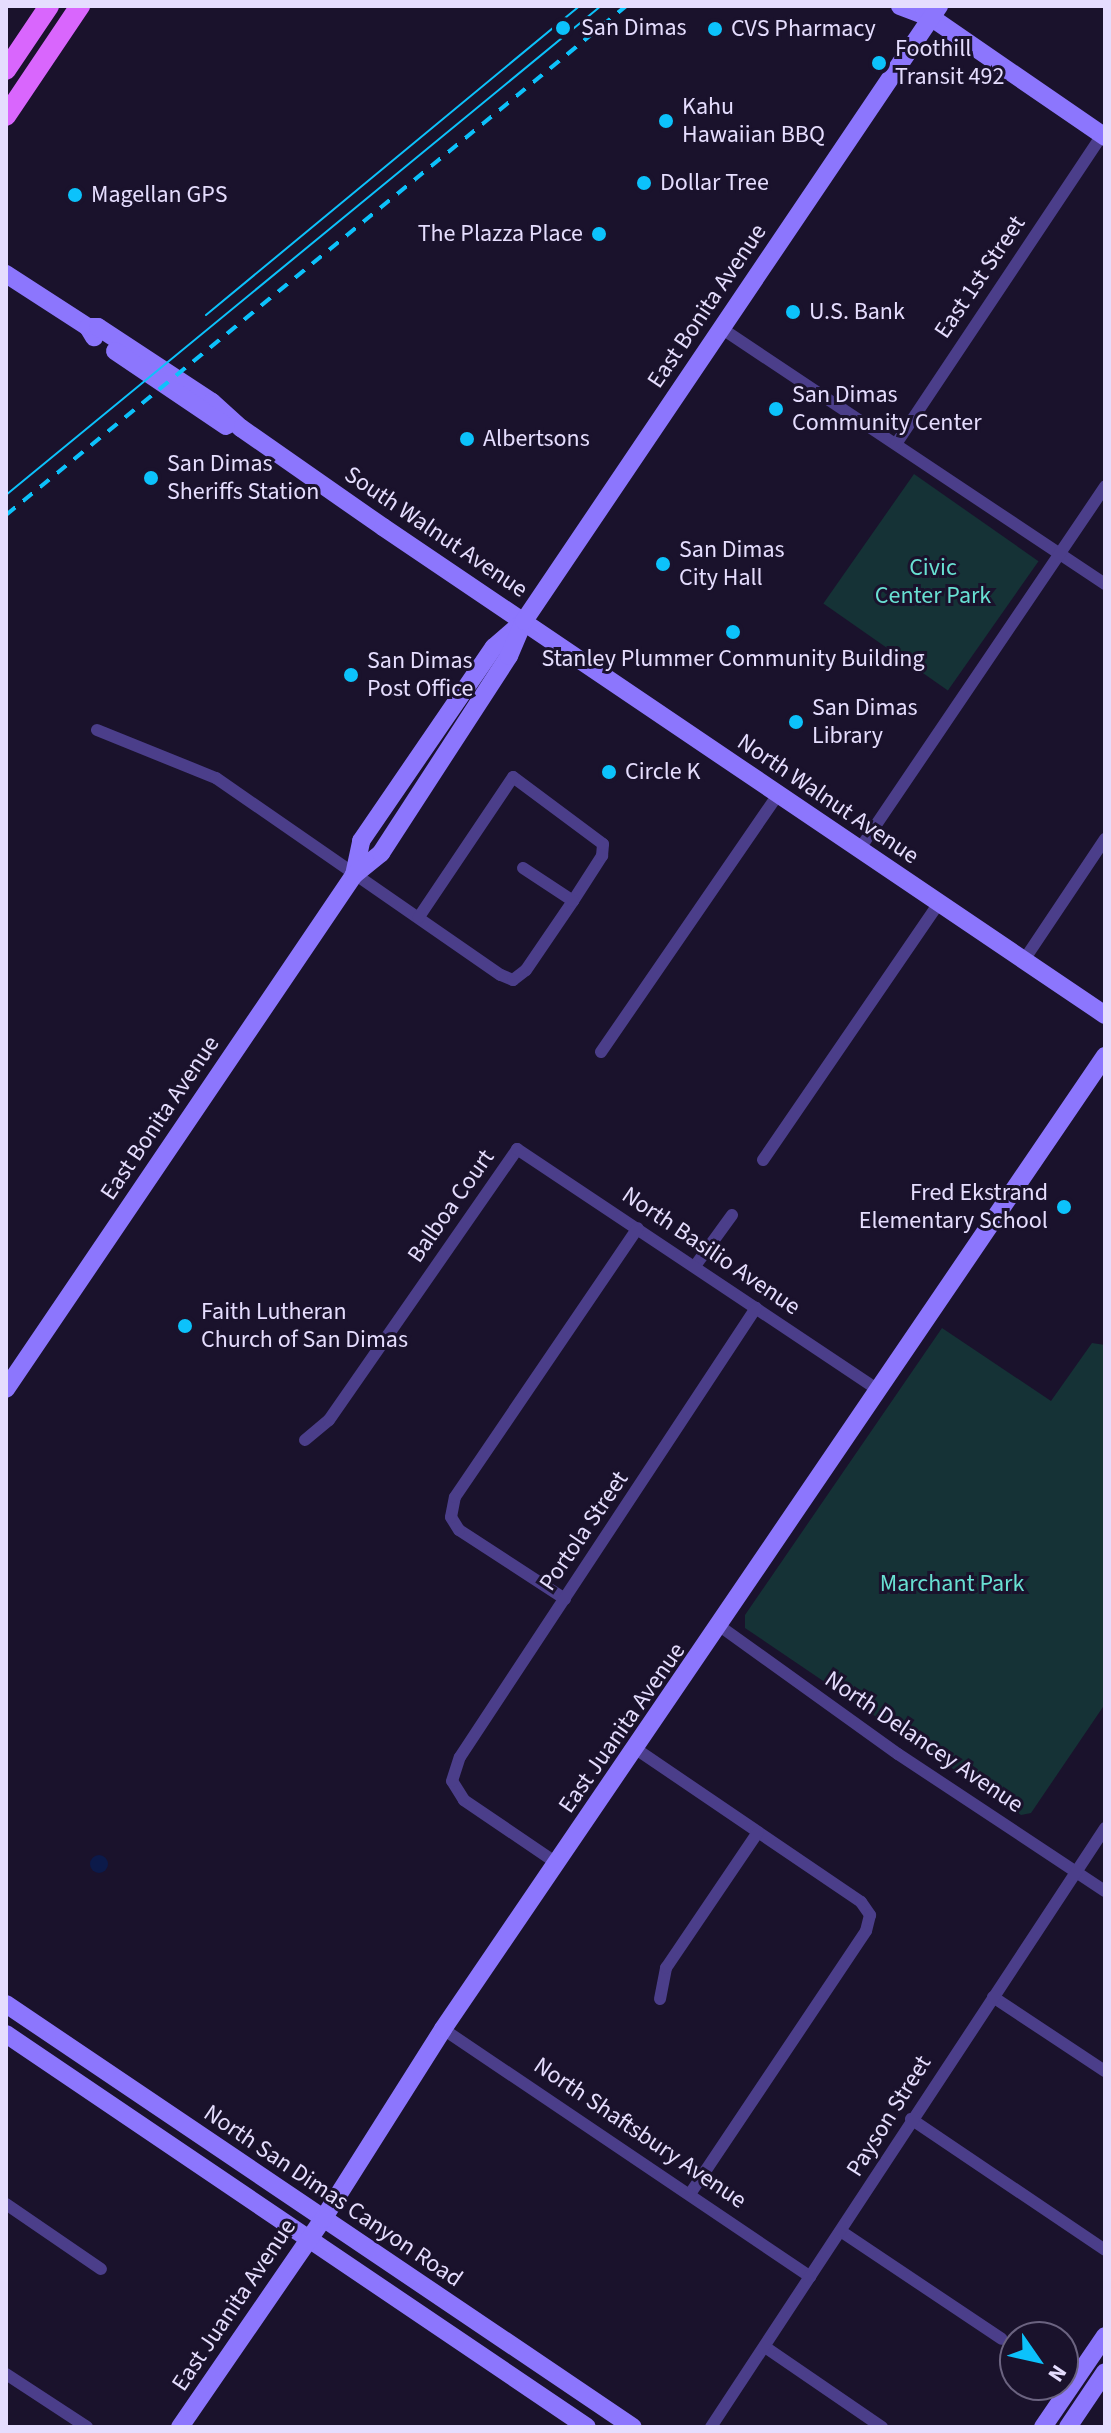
<!DOCTYPE html>
<style>
body{margin:0}
#map{position:relative;width:1111px;height:2433px;overflow:hidden;background:#1a122c;font-family:"Source Sans 3",sans-serif}
div>[style]{position:absolute}
[style*='--x']{left:calc(var(--x)*1px);top:calc(var(--y)*1px);width:calc(var(--w)*1px);rotate:calc(var(--a)*1deg)}
.green>*{inset:0;background:#153236;transform-origin:0 0}
.water>*{inset:0;background:#0c1a4a}
.round{border-radius:50%}
.street>*{height:12px;margin:-6px;padding:0 6px;transform-origin:6px;border-radius:6px;background:#4b3e8a}
.secondary>*{height:18px;margin:-9px;padding:0 9px;transform-origin:9px;border-radius:9px;background:#8c76fd}
.primary>*{height:20px;margin:-10px;padding:0 10px;transform-origin:10px;border-radius:10px;background:#d966fd}
.tram>*{height:2px;margin:-1px;padding:0 1px;transform-origin:1px;border-radius:1px;background:#0cc2fb}
.rail>*{height:4px;margin-top:-2px;transform-origin:0;background:repeating-linear-gradient(90deg,#0cc2fb 0 12px,transparent 0 22px)}
.dots>*{width:22px;height:22px;translate:-50% -50%;box-sizing:border-box;border:4px solid #1a122c;border-radius:50%}
span{translate:-50% -50%;white-space:nowrap;text-align:center;line-height:1.15;-webkit-text-stroke:6px #1a122c;paint-order:stroke}
.poi-label{font-size:24px;color:#e5ddfe}
.left{translate:0 -50%;text-align:left}
.right{translate:-100% -50%;text-align:right}
.street-label{font-size:24px;color:#e5ddfe}
.park-label{font-size:24px;color:#68e0d2}
.frame{position:absolute;inset:0;border:8px solid #e5ddfe;pointer-events:none}
.north{position:absolute;left:999px;top:2321px;width:80px;height:80px;box-sizing:border-box;background:#1a122c;border:2px solid #6b6380;border-radius:50%;rotate:124deg;font-size:22px;font-weight:700;line-height:32px;text-align:center;color:#e5ddfe}
.north::after{content:'';display:block;margin:auto;width:28px;height:36px;background:#0cc2fb;clip-path:polygon(50% 0,100% 100%,50% 72%,0 100%)}
</style>
<div id="map">
<div class="green">
<div style="left:914px;top:474px;width:152px;height:158px;rotate:35deg"></div>
<div style="clip-path:polygon(942px 1328px,1051px 1401px,1092px 1343px,1105px 1345px,1105px 1704px,1031px 1813px,1021px 1815px,745px 1628px,745px 1615px)"></div>
</div>
<div class="water">
<div class="round" style="left:90px;top:1855px;width:18px;height:18px"></div>
</div>
<div class="street">
<div style="--x:721;--y:328;--w:462;--a:33.7"></div>
<div style="--x:896;--y:444;--w:376;--a:-56.3"></div>
<div style="--x:97;--y:730;--w:128;--a:22"></div>
<div style="--x:216;--y:778;--w:346;--a:34.7"></div>
<div style="--x:501;--y:975;--w:13;--a:23"></div>
<div style="--x:513;--y:980;--w:16;--a:-38"></div>
<div style="--x:526;--y:970;--w:83;--a:-55.7"></div>
<div style="--x:573;--y:901;--w:54;--a:-57.2"></div>
<div style="--x:602;--y:856;--w:12;--a:-85"></div>
<div style="--x:603;--y:844;--w:112;--a:-143.3"></div>
<div style="--x:513;--y:777;--w:169;--a:123.9"></div>
<div style="--x:859;--y:850;--w:439;--a:-55.9"></div>
<div style="--x:523;--y:868;--w:60;--a:33.4"></div>
<div style="--x:1024;--y:960;--w:146;--a:-56.2"></div>
<div style="--x:601;--y:1052;--w:313;--a:-55.5"></div>
<div style="--x:763;--y:1160;--w:311;--a:-55.6"></div>
<div style="--x:695;--y:1266;--w:63;--a:-54"></div>
<div style="--x:305;--y:1440;--w:31;--a:-40"></div>
<div style="--x:329;--y:1420;--w:330;--a:-55.2"></div>
<div style="--x:517;--y:1149;--w:436;--a:33.7"></div>
<div style="--x:565;--y:1599;--w:126;--a:-146.9"></div>
<div style="--x:459;--y:1530;--w:15;--a:-122"></div>
<div style="--x:451;--y:1517;--w:20;--a:-79"></div>
<div style="--x:455;--y:1497;--w:325;--a:-55.8"></div>
<div style="--x:721;--y:1627;--w:218;--a:35.7"></div>
<div style="--x:898;--y:1754;--w:248;--a:33.5"></div>
<div style="--x:636;--y:1749;--w:272;--a:34.2"></div>
<div style="--x:861;--y:1902;--w:16;--a:55"></div>
<div style="--x:870;--y:1915;--w:16;--a:104"></div>
<div style="--x:866;--y:1931;--w:316;--a:123.8"></div>
<div style="--x:558;--y:1864;--w:114;--a:-145.8"></div>
<div style="--x:464;--y:1800;--w:22;--a:-122"></div>
<div style="--x:452;--y:1781;--w:25;--a:-72"></div>
<div style="--x:460;--y:1757;--w:538;--a:-56.61"></div>
<div style="--x:993;--y:1997;--w:134;--a:33.5"></div>
<div style="--x:660;--y:1999;--w:32;--a:-79"></div>
<div style="--x:666;--y:1968;--w:164;--a:-55.9"></div>
<div style="--x:443;--y:2029;--w:443;--a:34"></div>
<div style="--x:911;--y:2119;--w:234;--a:34"></div>
<div style="--x:6;--y:2204;--w:115;--a:34.4"></div>
<div style="--x:842;--y:2232;--w:192;--a:33.8"></div>
<div style="--x:765;--y:2347;--w:142;--a:34.4"></div>
<div style="--x:6;--y:2374;--w:97;--a:33.2"></div>
<div style="--x:711;--y:2427;--w:717;--a:-56.66"></div>
</div>
<div class="secondary">
<div style="--x:900;--y:6;--w:34;--a:21"></div>
<div style="--x:923;--y:6;--w:15;--a:53"></div>
<div style="--x:932;--y:18;--w:210;--a:34.5"></div>
<div style="--x:6;--y:274;--w:98;--a:32.9"></div>
<div style="--x:88;--y:327;--w:12;--a:59"></div>
<div style="--x:88;--y:327;--w:10;--a:0"></div>
<div style="--x:98;--y:327;--w:136;--a:33.3"></div>
<div style="--x:212;--y:402;--w:39;--a:42"></div>
<div style="--x:241;--y:428;--w:173;--a:34.9"></div>
<div style="--x:383;--y:527;--w:871;--a:34.05"></div>
<div style="--x:115;--y:351;--w:134;--a:34"></div>
<div style="--x:354;--y:875;--w:35;--a:-78"></div>
<div style="--x:361;--y:841;--w:235;--a:-55.6"></div>
<div style="--x:494;--y:647;--w:37;--a:-41"></div>
<div style="--x:6;--y:1389;--w:621;--a:-55.9"></div>
<div style="--x:354;--y:875;--w:35;--a:-39"></div>
<div style="--x:381;--y:853;--w:235;--a:-57"></div>
<div style="--x:509;--y:656;--w:38;--a:-67"></div>
<div style="--x:524;--y:621;--w:742;--a:-55.99"></div>
<div style="--x:6;--y:2004;--w:756;--a:34.01"></div>
<div style="--x:6;--y:2034;--w:701;--a:34.08"></div>
<div style="--x:180;--y:2427;--w:252;--a:-55.5"></div>
<div style="--x:323;--y:2219;--w:225;--a:-57.7"></div>
<div style="--x:443;--y:2029;--w:1177;--a:-55.77"></div>
<div style="--x:1043;--y:2427;--w:110;--a:-55.7"></div>
<div style="--x:1068;--y:2427;--w:66;--a:-56.1"></div>
</div>
<div class="primary">
<div style="--x:6;--y:70;--w:77;--a:-56.1"></div>
<div style="--x:6;--y:116;--w:133;--a:-56.1"></div>
</div>
<div class="tram">
<div style="--x:206;--y:315;--w:484;--a:-39.6"></div>
<div style="--x:6;--y:495;--w:770;--a:-39.42"></div>
</div>
<div class="rail">
<div style="--x:6;--y:515;--w:802;--a:-39.38"></div>
</div>
<div class="dots">
<div style="left:563px;top:28px;background:#0cc2fb"></div>
<div style="left:715px;top:29px;background:#0cc2fb"></div>
<div style="left:879px;top:63px;background:#0cc2fb"></div>
<div style="left:666px;top:121px;background:#0cc2fb"></div>
<div style="left:644px;top:183px;background:#0cc2fb"></div>
<div style="left:75px;top:195px;background:#0cc2fb"></div>
<div style="left:599px;top:234px;background:#0cc2fb"></div>
<div style="left:793px;top:312px;background:#0cc2fb"></div>
<div style="left:776px;top:409px;background:#0cc2fb"></div>
<div style="left:467px;top:439px;background:#0cc2fb"></div>
<div style="left:151px;top:478px;background:#0cc2fb"></div>
<div style="left:663px;top:564px;background:#0cc2fb"></div>
<div style="left:733px;top:632px;background:#0cc2fb"></div>
<div style="left:351px;top:675px;background:#0cc2fb"></div>
<div style="left:796px;top:722px;background:#0cc2fb"></div>
<div style="left:609px;top:772px;background:#0cc2fb"></div>
<div style="left:1064px;top:1207px;background:#0cc2fb"></div>
<div style="left:185px;top:1326px;background:#0cc2fb"></div>
</div>
<div class="poi-label">
<span class="left" style="left:581px;top:28px">San Dimas</span>
<span class="left" style="left:731px;top:29px">CVS Pharmacy</span>
<span class="left" style="left:895px;top:63px">Foothill<br>Transit 492</span>
<span class="left" style="left:682px;top:121px">Kahu<br>Hawaiian BBQ</span>
<span class="left" style="left:660px;top:183px">Dollar Tree</span>
<span class="left" style="left:91px;top:195px">Magellan GPS</span>
<span class="right" style="left:583px;top:234px">The Plazza Place</span>
<span class="left" style="left:809px;top:312px">U.S. Bank</span>
<span class="left" style="left:792px;top:409px">San Dimas<br>Community Center</span>
<span class="left" style="left:483px;top:439px">Albertsons</span>
<span class="left" style="left:167px;top:478px">San Dimas<br>Sheriffs Station</span>
<span class="left" style="left:679px;top:564px">San Dimas<br>City Hall</span>
<span style="left:733px;top:659px">Stanley Plummer Community Building</span>
<span class="left" style="left:367px;top:675px">San Dimas<br>Post Office</span>
<span class="left" style="left:812px;top:722px">San Dimas<br>Library</span>
<span class="left" style="left:625px;top:772px">Circle K</span>
<span class="right" style="left:1048px;top:1207px">Fred Ekstrand<br>Elementary School</span>
<span class="left" style="left:201px;top:1326px">Faith Lutheran<br>Church of San Dimas</span>
</div>
<div class="street-label">
<span style="left:980px;top:277px;rotate:-56deg">East 1st Street</span>
<span style="left:707px;top:306px;rotate:-56deg">East Bonita Avenue</span>
<span style="left:436px;top:532px;rotate:34deg">South Walnut Avenue</span>
<span style="left:828px;top:799px;rotate:34deg">North Walnut Avenue</span>
<span style="left:160px;top:1118px;rotate:-56deg">East Bonita Avenue</span>
<span style="left:451px;top:1206px;rotate:-55deg">Balboa Court</span>
<span style="left:711px;top:1251px;rotate:34deg">North Basilio Avenue</span>
<span style="left:584px;top:1531px;rotate:-56deg">Portola Street</span>
<span style="left:622px;top:1728px;rotate:-55deg">East Juanita Avenue</span>
<span style="left:924px;top:1742px;rotate:34deg">North Delancey Avenue</span>
<span style="left:889px;top:2116px;rotate:-58deg">Payson Street</span>
<span style="left:640px;top:2133px;rotate:34deg">North Shaftsbury Avenue</span>
<span style="left:333px;top:2196px;rotate:34deg">North San Dimas Canyon Road</span>
<span style="left:234px;top:2305px;rotate:-56deg">East Juanita Avenue</span>
</div>
<div class="park-label">
<span style="left:933px;top:582px">Civic<br>Center Park</span>
<span style="left:952px;top:1584px">Marchant Park</span>
</div>
<div class="frame"></div>
<div class="north">N</div>
</div>
